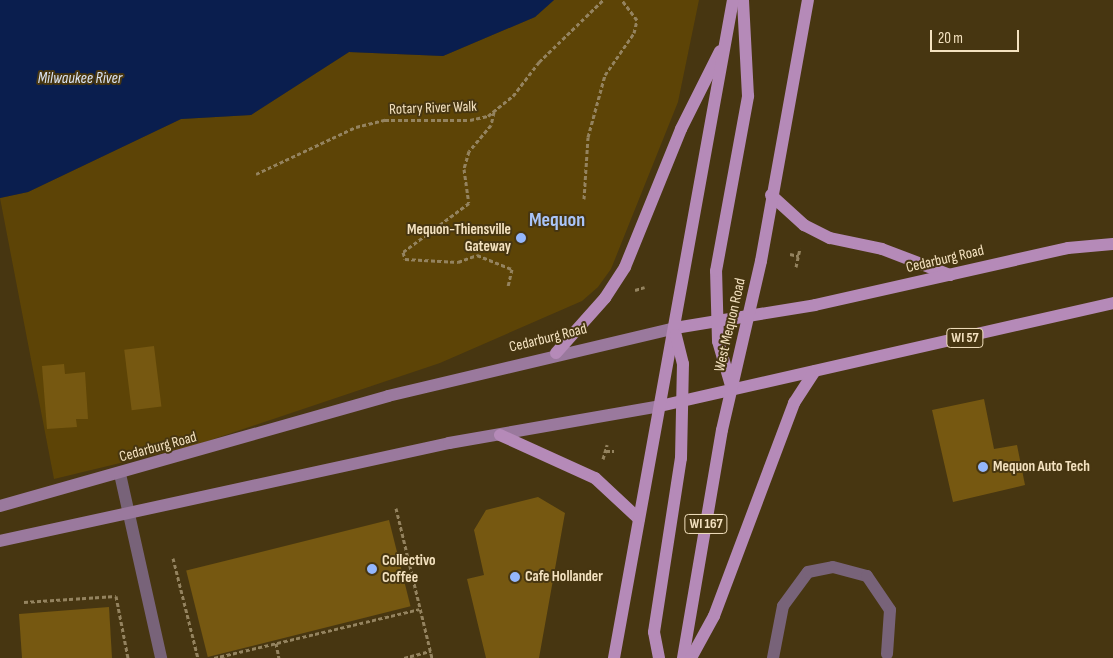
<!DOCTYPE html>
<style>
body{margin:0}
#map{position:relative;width:1113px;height:658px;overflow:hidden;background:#473611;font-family:"Sofia Sans Condensed",sans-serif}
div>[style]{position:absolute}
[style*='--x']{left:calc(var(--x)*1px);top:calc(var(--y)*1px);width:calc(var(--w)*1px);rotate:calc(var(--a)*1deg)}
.green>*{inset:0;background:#5d4406}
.water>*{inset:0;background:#0a1e4e}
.building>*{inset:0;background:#765811;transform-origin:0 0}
.path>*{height:3px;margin-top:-1.5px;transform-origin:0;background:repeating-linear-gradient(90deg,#94835f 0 4px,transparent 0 6.5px)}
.service>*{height:12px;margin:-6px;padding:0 6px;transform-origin:6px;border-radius:6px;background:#786379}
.secondary>*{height:12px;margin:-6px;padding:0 6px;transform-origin:6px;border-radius:6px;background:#9a799d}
.primary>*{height:12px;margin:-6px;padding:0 6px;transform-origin:6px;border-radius:6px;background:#b58ab8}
.dots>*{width:14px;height:14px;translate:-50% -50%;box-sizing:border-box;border:2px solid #473611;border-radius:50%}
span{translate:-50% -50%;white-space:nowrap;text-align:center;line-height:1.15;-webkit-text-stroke:4px #473611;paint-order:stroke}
.shield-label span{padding:1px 4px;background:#473611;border:1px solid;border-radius:4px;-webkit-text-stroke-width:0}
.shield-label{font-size:14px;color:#f4e2c0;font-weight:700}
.street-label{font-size:15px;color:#f4e2c0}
.poi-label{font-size:15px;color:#f4e2c0;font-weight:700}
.right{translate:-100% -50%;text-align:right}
.left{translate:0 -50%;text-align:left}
.water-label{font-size:16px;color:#dbe4f4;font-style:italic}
.district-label{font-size:20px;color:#a9c4f8;font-weight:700}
.scale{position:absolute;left:930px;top:30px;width:89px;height:22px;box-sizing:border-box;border:2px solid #f4e2c0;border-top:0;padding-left:6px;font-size:15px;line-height:18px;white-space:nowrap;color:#f4e2c0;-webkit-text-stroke:4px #473611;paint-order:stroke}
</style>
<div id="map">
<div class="green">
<div style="clip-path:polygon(554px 0,699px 0,678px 102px,611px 269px,598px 287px,582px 301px,440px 363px,199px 444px,54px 479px,0 198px,28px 192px,181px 119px,251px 115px,349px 52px,443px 56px,535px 17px)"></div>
</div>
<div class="water">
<div style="clip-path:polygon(0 0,554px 0,535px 17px,443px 56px,349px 52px,251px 115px,181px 119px,28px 192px,0 198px)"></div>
</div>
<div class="building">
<div style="left:154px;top:346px;width:61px;height:30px;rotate:83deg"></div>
<div style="clip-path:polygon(64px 364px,65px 374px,85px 372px,88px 419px,76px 419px,77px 427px,47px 429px,42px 366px)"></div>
<div style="clip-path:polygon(984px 399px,994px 449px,1017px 445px,1025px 485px,953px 502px,932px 410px)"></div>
<div style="clip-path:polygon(538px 497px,565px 513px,539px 658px,486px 658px,467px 579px,484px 575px,474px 530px,486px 510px)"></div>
<div style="left:389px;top:520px;width:89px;height:209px;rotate:76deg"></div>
<div style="clip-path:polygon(109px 607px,112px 658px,22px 658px,19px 614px)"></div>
</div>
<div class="path">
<div style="--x:494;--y:112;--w:13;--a:103"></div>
<div style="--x:491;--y:125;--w:34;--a:130"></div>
<div style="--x:469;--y:151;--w:19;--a:106"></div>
<div style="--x:464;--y:169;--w:34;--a:82"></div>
<div style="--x:469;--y:203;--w:82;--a:143.4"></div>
<div style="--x:403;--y:252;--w:7;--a:74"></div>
<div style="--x:405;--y:259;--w:53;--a:3.2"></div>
<div style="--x:458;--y:262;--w:20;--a:-20"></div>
<div style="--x:477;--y:255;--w:38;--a:22"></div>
<div style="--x:512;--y:269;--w:17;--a:103"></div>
<div style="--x:256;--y:174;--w:110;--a:-25.2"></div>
<div style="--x:356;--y:127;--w:30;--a:-14"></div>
<div style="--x:385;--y:120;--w:85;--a:0"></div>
<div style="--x:470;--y:120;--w:18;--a:-13"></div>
<div style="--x:488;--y:116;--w:32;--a:-39"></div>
<div style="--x:513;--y:96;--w:43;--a:-52.6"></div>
<div style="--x:539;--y:62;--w:89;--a:-44.1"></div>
<div style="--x:584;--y:199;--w:62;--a:-86.3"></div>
<div style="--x:588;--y:137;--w:64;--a:-74.7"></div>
<div style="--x:605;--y:75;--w:51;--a:-55.4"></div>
<div style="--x:634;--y:33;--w:13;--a:-77"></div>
<div style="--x:637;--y:20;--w:25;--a:-127"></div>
<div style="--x:790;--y:254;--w:9;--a:13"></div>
<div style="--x:796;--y:267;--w:19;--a:-78"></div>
<div style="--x:635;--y:290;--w:10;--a:-17"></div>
<div style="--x:606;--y:451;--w:8;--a:0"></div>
<div style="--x:603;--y:459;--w:15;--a:-74"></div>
<div style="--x:396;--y:508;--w:154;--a:76.5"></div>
<div style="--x:173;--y:558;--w:103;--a:76"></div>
<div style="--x:24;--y:602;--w:92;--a:-3.7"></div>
<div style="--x:116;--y:596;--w:63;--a:79"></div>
<div style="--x:276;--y:643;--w:15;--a:79"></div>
<div style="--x:214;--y:658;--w:211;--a:-13.4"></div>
<div style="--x:404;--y:658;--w:28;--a:-15"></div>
</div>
<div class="service">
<div style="--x:120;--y:474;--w:189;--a:77.4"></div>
<div style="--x:773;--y:658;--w:53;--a:-79.1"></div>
<div style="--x:783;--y:606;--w:42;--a:-53.7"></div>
<div style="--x:808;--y:572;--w:25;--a:-11"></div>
<div style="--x:833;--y:567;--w:35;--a:15"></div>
<div style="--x:867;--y:576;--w:41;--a:55.9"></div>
<div style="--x:890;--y:610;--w:44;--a:93.9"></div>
</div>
<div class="secondary">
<div style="--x:0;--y:506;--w:403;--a:-15.8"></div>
<div style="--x:388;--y:396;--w:295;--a:-13.3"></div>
<div style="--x:0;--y:541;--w:460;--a:-12.3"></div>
<div style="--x:449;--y:443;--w:214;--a:-9.9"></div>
</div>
<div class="primary">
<div style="--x:771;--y:195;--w:45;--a:42.3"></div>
<div style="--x:804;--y:225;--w:29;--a:27"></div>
<div style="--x:830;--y:238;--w:53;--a:11.9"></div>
<div style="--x:882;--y:249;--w:73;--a:20.9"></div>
<div style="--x:675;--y:328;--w:142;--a:-9.3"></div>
<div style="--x:815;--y:305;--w:259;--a:-12.7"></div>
<div style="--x:1068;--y:248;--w:45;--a:-5.1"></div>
<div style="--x:556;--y:353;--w:74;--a:-48.3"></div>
<div style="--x:605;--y:298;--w:37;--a:-57"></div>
<div style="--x:625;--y:267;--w:149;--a:-67.9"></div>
<div style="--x:681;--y:129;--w:87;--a:-63.4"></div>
<div style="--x:732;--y:389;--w:50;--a:-106.3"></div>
<div style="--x:718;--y:341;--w:70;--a:-91.6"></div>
<div style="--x:716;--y:271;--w:178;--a:-79.6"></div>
<div style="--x:748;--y:96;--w:96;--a:-93"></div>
<div style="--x:660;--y:406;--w:465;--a:-12.8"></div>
<div style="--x:500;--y:435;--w:104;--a:24.4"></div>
<div style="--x:595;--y:478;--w:60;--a:43"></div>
<div style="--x:614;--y:658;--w:669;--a:-79.75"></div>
<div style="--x:659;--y:658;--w:26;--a:-101"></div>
<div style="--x:654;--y:632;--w:176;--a:-81.2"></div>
<div style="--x:681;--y:458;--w:94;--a:-88.8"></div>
<div style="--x:683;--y:364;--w:30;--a:-104"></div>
<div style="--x:683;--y:658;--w:231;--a:-80.3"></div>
<div style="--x:722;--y:430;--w:173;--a:-77"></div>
<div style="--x:761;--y:261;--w:265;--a:-79.8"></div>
<div style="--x:691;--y:658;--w:48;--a:-61.3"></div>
<div style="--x:714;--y:616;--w:228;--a:-69.4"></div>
<div style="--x:794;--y:403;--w:38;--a:-57"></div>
</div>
<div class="dots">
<div style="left:521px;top:238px;background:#94b7fd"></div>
<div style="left:983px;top:467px;background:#94b7fd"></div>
<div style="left:372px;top:569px;background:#94b7fd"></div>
<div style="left:515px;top:577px;background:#94b7fd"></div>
</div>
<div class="shield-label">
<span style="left:965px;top:338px">WI 57</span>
<span style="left:706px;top:524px">WI 167</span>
</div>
<div class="street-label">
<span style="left:433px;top:108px;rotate:-2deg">Rotary River Walk</span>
<span style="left:945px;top:259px;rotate:-13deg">Cedarburg Road</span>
<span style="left:730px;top:325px;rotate:-77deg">West Mequon Road</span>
<span style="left:548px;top:338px;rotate:-14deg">Cedarburg Road</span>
<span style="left:158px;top:447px;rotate:-15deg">Cedarburg Road</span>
</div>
<div class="poi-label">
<span class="right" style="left:511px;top:238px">Mequon-Thiensville<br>Gateway</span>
<span class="left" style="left:993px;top:467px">Mequon Auto Tech</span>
<span class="left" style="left:382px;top:569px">Collectivo<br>Coffee</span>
<span class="left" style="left:525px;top:577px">Cafe Hollander</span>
</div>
<div class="water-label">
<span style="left:80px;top:79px">Milwaukee River</span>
</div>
<div class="district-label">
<span style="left:557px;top:220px">Mequon</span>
</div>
<div class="scale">20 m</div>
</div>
